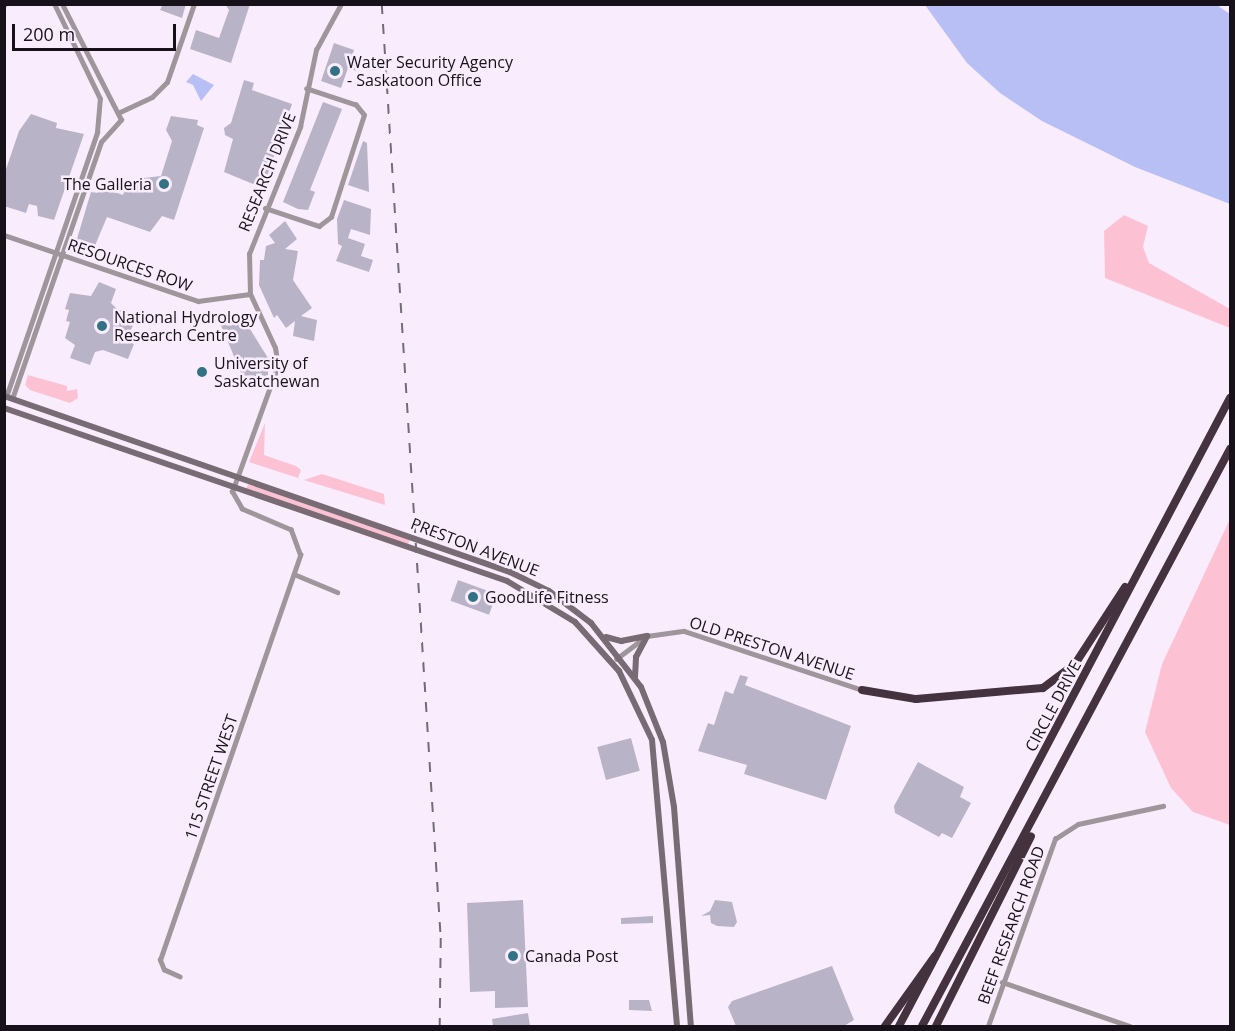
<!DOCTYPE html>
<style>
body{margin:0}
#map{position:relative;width:1235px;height:1031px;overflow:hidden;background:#f9edfd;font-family:"Open Sans",sans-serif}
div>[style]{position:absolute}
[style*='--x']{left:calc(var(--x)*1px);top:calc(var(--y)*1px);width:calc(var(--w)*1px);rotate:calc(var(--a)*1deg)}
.green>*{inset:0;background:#fcc2d4;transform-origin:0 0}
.water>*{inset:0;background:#b8bff5}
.building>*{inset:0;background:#b9b3c8;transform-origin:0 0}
.street>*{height:4.5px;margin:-2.25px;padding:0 2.25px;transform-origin:2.25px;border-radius:2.25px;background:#9f969c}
.secondary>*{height:6px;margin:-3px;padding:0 3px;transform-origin:3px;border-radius:3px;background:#786b74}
.highway>*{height:8px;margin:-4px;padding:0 4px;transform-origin:4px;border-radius:4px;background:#44333f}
.rail>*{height:1.5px;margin-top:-0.75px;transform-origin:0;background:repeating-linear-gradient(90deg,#736b76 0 10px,transparent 0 20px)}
.dots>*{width:16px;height:16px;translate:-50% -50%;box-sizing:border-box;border:3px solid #f9edfd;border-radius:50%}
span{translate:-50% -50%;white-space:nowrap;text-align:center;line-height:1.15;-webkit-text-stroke:5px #f9edfd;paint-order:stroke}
.poi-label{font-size:16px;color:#171219}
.left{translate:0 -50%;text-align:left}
.right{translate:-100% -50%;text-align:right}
.street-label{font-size:16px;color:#171219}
.frame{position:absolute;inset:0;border:6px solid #171219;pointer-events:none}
.scale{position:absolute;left:12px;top:24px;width:164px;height:27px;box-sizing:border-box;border:3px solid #171219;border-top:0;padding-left:8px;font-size:18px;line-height:21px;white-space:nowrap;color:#171219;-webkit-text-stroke:4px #f9edfd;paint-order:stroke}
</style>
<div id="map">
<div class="green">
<div style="clip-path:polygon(1124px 215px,1148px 226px,1143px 247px,1149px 263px,1230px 309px,1230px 328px,1105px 278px,1104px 231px)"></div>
<div style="clip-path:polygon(28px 375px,67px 386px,67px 391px,77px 389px,78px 398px,70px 403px,30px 390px,25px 385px)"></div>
<div style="clip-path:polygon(265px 423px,264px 455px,296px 466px,301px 470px,298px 478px,249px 462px)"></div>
<div style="clip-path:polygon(322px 474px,384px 494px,385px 505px,304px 480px)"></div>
<div style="left:248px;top:484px;width:171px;height:10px;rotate:19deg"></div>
<div style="clip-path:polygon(1230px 519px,1230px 825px,1193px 812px,1171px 788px,1145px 732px,1162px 664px)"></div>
</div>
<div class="water">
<div style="clip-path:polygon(1215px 4px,1230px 14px,1230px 204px,1135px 167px,1042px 121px,1000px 93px,967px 63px,925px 5px)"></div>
<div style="clip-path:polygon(193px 74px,214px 85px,201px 101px,193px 85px,186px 82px)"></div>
</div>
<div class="building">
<div style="clip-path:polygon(163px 4px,186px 4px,182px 18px,160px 10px)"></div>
<div style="clip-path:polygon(225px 4px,250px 4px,231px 63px,190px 49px,196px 30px,219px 38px,229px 10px)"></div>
<div style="clip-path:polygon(334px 43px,354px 50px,351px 59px,359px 62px,356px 71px,348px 68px,341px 88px,321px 81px)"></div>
<div style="clip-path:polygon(244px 80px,254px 83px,252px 90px,292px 104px,263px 188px,224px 172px,233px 139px,225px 135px,224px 128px,231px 123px)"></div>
<div style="clip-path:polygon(323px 102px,342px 109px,310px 190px,315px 192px,308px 210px,298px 209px,283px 202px)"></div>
<div style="clip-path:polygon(31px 114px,57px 123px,56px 128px,84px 134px,54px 220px,38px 216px,37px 206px,29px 204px,26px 213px,4px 206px,4px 175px,19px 131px)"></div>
<div style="clip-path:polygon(171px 116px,198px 120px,197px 125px,204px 128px,174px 220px,162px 216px,150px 232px,107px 217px,94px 248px,79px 249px,76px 242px,91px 192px,98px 193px,101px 187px,123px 195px,125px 187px,142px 185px,144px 178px,161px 176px,172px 141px,166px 130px)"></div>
<div style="clip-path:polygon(363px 141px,367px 143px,369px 192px,348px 185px)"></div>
<div style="clip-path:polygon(344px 200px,371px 209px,370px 235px,351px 229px,348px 238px,365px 244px,361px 256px,373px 260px,369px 272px,336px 261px,342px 246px,338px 244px,337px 219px)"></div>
<div style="clip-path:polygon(285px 221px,297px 239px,285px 249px,298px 251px,293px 280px,312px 308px,301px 316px,317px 320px,314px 341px,293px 336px,295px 321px,286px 328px,277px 315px,274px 318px,259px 285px,260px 260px,264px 260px,266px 246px,275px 243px,269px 235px)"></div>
<div style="clip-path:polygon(99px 282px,116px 289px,111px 303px,117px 309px,138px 316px,125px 341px,134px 344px,128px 359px,103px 350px,95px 352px,90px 365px,70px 358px,75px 345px,65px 338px,70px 322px,66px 321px,69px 310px,65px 309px,70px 293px,91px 296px)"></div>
<div style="clip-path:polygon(235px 316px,238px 322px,250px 322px,250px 329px,268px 358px,268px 375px,246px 385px,220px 323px)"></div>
<div style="left:458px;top:580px;width:41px;height:22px;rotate:20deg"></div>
<div style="clip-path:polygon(740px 675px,748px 677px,745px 685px,851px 726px,826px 800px,744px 774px,747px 765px,698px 751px,708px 723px,714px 725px,725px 691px,733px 694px)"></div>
<div style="left:631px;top:738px;width:34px;height:35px;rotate:75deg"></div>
<div style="clip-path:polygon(918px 762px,964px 787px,960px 797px,971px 803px,952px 838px,942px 833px,939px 837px,895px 813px,894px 806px)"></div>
<div style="clip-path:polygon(523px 900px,528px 1007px,495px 1008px,495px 991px,470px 992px,467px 903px)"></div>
<div style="clip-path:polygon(715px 900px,732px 902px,737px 922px,734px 927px,717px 926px,711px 923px,710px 915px,701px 916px,710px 911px)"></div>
<div style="clip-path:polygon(653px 916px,653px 923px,621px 924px,621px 918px)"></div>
<div style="clip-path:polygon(832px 966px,854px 1020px,844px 1026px,736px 1026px,728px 1007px,732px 1001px)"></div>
<div style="clip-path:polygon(629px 1000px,649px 1000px,652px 1011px,629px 1010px)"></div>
<div style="clip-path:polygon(528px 1013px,530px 1026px,493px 1026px,492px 1019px)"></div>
</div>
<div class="street">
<div style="--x:4;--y:5;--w:1;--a:-45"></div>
<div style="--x:120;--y:112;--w:35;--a:-25"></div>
<div style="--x:152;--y:97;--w:21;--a:-45"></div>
<div style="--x:167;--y:82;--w:83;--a:-70.9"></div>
<div style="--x:265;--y:208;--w:57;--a:18.4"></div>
<div style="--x:319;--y:226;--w:15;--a:-37"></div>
<div style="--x:331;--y:217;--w:107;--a:-72.1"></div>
<div style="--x:364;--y:115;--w:13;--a:-129"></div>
<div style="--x:356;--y:105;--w:52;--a:-161.9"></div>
<div style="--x:4;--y:235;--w:205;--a:18.8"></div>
<div style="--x:198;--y:301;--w:52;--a:-7.7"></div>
<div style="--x:6;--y:397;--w:280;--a:-71"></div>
<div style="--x:97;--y:132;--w:33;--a:-85"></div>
<div style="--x:100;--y:99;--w:106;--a:-115.8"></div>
<div style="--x:12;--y:399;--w:272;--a:-70.9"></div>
<div style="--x:101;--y:142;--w:30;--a:-48"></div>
<div style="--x:121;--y:120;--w:130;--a:-117"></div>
<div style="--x:294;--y:574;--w:47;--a:22.7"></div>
<div style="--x:616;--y:659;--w:39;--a:-37"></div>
<div style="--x:647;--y:636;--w:37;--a:-8"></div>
<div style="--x:684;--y:631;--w:188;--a:18.3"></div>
<div style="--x:180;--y:977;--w:17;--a:-156"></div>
<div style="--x:164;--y:970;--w:11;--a:-112"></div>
<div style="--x:160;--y:960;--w:429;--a:-70.9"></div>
<div style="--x:300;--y:555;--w:27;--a:-110"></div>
<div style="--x:291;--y:530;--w:53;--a:-156.8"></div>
<div style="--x:242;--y:509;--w:20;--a:-120"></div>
<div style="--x:232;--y:492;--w:135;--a:-70.1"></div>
<div style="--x:278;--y:365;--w:17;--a:-100"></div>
<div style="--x:275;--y:348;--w:60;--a:-114.8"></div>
<div style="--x:250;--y:294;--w:40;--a:-91.4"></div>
<div style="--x:249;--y:254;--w:137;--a:-68.1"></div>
<div style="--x:300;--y:127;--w:79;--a:-78.3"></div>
<div style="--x:316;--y:50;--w:52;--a:-61.5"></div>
<div style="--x:1002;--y:982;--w:135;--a:19"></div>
<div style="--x:988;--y:1026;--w:199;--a:-70.3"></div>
<div style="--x:1055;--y:839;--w:27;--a:-33"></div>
<div style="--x:1078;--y:824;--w:87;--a:-12"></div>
</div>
<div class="secondary">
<div style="--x:4;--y:396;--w:536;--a:19.18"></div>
<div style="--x:510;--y:572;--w:43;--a:26"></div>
<div style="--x:549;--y:591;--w:53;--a:37.3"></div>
<div style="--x:591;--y:623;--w:81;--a:52"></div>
<div style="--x:641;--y:687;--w:59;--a:68.2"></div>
<div style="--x:663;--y:742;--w:66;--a:80.4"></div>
<div style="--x:674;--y:807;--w:220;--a:85.6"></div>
<div style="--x:4;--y:408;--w:532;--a:18.98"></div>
<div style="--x:507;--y:581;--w:79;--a:31.1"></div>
<div style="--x:575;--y:622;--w:66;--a:48.1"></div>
<div style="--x:619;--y:671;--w:76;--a:64.4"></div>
<div style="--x:652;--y:740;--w:287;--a:85"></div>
<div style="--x:606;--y:637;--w:16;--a:15"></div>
<div style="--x:621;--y:641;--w:26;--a:-11"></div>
<div style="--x:635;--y:677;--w:20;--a:-87"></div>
<div style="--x:636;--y:657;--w:24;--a:-62"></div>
</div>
<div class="highway">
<div style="--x:862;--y:690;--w:55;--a:9.5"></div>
<div style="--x:916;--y:699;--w:127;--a:-5"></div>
<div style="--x:1043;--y:688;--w:40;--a:-37"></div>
<div style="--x:1075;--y:664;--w:92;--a:-57"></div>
<div style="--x:885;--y:1026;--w:86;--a:-54.5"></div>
<div style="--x:899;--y:1026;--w:710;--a:-62.21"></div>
<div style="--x:922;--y:1026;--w:654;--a:-61.91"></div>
<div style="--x:936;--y:1026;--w:212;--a:-63.4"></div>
</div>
<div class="rail">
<div style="--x:382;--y:4;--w:936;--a:86.39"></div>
<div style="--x:441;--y:938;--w:88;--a:90.7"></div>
</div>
<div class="dots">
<div style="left:335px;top:71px;background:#317285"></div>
<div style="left:164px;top:184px;background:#317285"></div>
<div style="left:102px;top:326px;background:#317285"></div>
<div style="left:202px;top:372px;background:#317285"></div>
<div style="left:473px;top:597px;background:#317285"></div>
<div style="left:513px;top:956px;background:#317285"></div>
</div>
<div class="poi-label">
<span class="left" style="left:347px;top:71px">Water Security Agency<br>- Saskatoon Office</span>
<span class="right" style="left:152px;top:184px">The Galleria</span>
<span class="left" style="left:114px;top:326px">National Hydrology<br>Research Centre</span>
<span class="left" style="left:214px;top:372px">University of<br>Saskatchewan</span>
<span class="left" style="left:485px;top:597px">GoodLife Fitness</span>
<span class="left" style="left:525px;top:956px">Canada Post</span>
</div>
<div class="street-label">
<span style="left:267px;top:172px;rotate:-68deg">RESEARCH DRIVE</span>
<span style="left:130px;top:265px;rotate:19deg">RESOURCES ROW</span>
<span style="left:475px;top:547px;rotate:21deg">PRESTON AVENUE</span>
<span style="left:772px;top:648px;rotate:18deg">OLD PRESTON AVENUE</span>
<span style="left:1053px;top:706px;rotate:-62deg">CIRCLE DRIVE</span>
<span style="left:211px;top:777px;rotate:-71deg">115 STREET WEST</span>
<span style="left:1011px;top:925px;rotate:-70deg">BEEF RESEARCH ROAD</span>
</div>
<div class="frame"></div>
<div class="scale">200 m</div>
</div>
